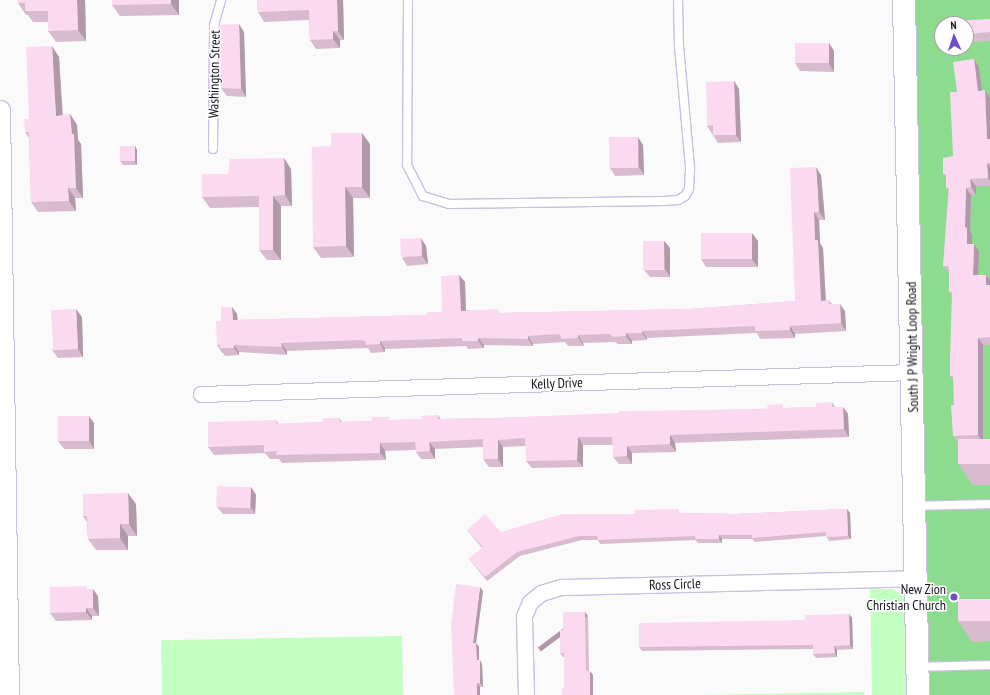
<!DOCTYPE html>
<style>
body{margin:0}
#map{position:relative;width:990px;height:695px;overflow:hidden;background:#fafafa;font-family:"PT Sans Narrow",sans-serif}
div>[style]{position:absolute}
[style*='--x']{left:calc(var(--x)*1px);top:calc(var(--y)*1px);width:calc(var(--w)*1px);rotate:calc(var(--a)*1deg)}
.green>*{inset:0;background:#c3fec3;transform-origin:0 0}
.forest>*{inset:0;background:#8ddb8f}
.roads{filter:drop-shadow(1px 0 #c9bfe0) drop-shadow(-1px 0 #c9bfe0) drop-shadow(0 1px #c9bfe0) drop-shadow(0 -1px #c9bfe0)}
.service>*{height:8px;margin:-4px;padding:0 4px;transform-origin:4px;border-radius:4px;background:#fff}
.minor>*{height:15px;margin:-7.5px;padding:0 7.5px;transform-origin:7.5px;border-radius:7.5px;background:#fff}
.tertiary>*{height:19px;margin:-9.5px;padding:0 9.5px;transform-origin:9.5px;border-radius:9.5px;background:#fff}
.secondary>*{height:22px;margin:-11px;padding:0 11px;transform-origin:11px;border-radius:11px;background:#fff}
.wall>*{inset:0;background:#d8bbcf}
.shaded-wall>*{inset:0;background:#b099a9;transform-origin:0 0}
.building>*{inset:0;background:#fbdaf1;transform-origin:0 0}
.dots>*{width:11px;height:11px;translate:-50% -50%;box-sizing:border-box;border:2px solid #fff;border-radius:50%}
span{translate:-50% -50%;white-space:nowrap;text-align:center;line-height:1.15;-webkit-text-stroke:3px #fff;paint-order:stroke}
.street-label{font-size:14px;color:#16121d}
.poi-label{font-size:14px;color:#16121d}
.right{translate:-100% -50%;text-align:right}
.north{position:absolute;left:934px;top:16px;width:40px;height:40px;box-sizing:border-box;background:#fff;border:1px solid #a2a0a5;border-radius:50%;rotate:357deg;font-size:11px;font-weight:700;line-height:16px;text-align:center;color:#16121d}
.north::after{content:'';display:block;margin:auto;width:14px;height:18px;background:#6f4dc6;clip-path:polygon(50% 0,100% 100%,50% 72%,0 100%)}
</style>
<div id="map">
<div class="green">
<div style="clip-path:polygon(870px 589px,892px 589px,903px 595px,907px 602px,909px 695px,872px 695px)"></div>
<div style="left:402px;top:636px;width:59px;height:241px;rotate:89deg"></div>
<div style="clip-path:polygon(864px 692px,864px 695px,703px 695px,808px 693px)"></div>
</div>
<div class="forest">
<div style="clip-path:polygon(evenodd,904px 0,990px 0,990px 695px,918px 695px,904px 0,942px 24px,966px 24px,966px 48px,942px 48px,942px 24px)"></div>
</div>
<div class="roads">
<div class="service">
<div style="--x:408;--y:0;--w:165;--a:90.3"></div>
<div style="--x:407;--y:165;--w:35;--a:63"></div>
<div style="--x:423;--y:196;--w:27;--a:17"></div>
<div style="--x:449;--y:204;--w:214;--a:-0.8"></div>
<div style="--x:663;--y:201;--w:15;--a:-4"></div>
<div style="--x:678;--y:200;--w:8;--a:-30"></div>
<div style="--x:685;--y:196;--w:8;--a:-60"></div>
<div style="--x:689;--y:189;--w:22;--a:-87"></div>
<div style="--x:690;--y:167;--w:121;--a:-95.2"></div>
<div style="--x:679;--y:46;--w:46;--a:-91.2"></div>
<div style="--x:213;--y:149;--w:124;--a:-89.5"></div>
<div style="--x:214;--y:25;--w:26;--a:-74"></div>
<div style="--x:915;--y:506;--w:75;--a:-1.5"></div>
<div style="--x:919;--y:667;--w:71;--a:-1.6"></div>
</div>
<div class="minor">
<div style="--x:201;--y:394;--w:712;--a:-1.77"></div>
<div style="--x:526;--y:695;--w:79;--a:-91.5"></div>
<div style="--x:524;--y:616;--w:15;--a:-67"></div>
<div style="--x:530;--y:602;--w:14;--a:-39"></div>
<div style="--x:541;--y:593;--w:21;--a:-17"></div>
<div style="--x:561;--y:587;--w:356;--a:-1.4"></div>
</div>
<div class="tertiary">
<div style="--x:0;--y:110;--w:585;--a:89.12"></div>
</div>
<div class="secondary">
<div style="--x:904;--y:0;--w:695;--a:88.85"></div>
</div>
</div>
<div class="wall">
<div style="clip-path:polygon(18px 0,85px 0,86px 41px,56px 42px,48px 31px,48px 22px,33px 22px,28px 15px,26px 15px,18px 3px)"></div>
<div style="clip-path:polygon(179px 0,179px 15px,120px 16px,112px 5px)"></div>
<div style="clip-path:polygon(257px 0,343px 0,344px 40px,340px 40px,340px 48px,316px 49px,310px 40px,309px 20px,264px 22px,258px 12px)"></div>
<div style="clip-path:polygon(990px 19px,990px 41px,966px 42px,966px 24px)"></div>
<div style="clip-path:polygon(244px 32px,246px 97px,227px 96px,221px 88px,222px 82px,217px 75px)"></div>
<div style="clip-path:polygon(829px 43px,834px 51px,834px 72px,800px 71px,795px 63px)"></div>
<div style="clip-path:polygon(59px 57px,63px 115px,70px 114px,77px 125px,78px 140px,81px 144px,83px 198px,75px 198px,76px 211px,38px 212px,31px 202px,29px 138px,25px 132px,29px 119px)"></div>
<div style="clip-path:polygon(974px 59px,979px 67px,982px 90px,990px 98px,990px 186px,976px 186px,976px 195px,971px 195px,970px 231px,972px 235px,972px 244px,974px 244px,979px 251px,978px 275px,986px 275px,990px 280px,990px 345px,983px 345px,983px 439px,990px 439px,990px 485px,973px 485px,959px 465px,958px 443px,953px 436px,954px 405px,954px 381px,950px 376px,952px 296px,949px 292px,949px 273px,943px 266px,948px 191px,946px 188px,946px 178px,943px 174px,953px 156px,957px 92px)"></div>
<div style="clip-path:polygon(734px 81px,739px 89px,741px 142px,718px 143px,707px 126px)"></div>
<div style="clip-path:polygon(370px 144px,370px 198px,353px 198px,354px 257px,321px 258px,313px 247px,331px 146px)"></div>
<div style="clip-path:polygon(643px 145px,644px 175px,615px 176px,610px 168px)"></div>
<div style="clip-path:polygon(135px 146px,137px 150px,137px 165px,123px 165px,120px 161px)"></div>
<div style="clip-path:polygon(291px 169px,292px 206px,281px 206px,281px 260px,267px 260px,259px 250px,259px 207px,210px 208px,202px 197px,228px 174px)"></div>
<div style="clip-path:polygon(821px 175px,825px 220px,819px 220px,820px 243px,823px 248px,826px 300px,829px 300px,832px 304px,845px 311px,846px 331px,795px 334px,795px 338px,760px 339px,757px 333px,647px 338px,647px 340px,632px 341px,632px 344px,618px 344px,615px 342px,583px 343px,584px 346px,568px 346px,565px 342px,533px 344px,533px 346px,484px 345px,484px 348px,468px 349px,466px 346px,385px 349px,385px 352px,371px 353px,368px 348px,287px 351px,287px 355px,239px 352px,239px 355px,225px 356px,223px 353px,222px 353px,217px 345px,221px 321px,232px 307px,237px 314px,238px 320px,427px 315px,442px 312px,459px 275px,465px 282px,466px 310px,502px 313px,689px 309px,795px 301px)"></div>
<div style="clip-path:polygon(664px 241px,670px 248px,670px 277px,650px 277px,644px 270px)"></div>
<div style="clip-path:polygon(758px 241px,758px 267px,706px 267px,701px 259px)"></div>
<div style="clip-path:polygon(426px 246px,428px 264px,407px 266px,402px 258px)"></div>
<div style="clip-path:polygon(82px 317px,83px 357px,58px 358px,52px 350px)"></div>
<div style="clip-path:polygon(832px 402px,835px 407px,843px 407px,848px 414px,849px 437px,675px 443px,676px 452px,632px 453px,632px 464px,619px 464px,613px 457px,613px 445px,583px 445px,583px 467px,532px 468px,526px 461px,526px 446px,503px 447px,503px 467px,489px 467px,483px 459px,483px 447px,435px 449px,435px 459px,421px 459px,416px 452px,416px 450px,385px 451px,386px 460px,282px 463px,279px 459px,270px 459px,265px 453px,214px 455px,208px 447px,276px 420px,279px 424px,323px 422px,339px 418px,342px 422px,422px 419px,438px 415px,441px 419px,498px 418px,816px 407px)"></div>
<div style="clip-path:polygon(94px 423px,94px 449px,64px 449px,58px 441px)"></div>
<div style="clip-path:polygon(251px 487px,256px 495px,255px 514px,223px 514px,217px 507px)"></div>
<div style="clip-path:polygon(136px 504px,137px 536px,128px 536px,128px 550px,96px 550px,88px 539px,87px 522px,83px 516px)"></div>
<div style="clip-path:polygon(847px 509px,850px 513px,851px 539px,829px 541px,826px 536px,755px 542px,752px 539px,722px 539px,722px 543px,698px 543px,695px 540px,600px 544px,598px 540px,582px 540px,520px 556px,487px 581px,469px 559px,482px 548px,467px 530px,501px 532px,635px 514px,682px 513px,736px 514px)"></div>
<div style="clip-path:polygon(483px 591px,476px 643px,479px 647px,479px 660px,482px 664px,483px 687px,480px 687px,480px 695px,454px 695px)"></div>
<div style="clip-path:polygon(98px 596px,99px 616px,92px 616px,92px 620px,56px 621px,50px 613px)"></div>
<div style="clip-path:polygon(990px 599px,990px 641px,972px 642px,958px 621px)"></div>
<div style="clip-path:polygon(849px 614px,852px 618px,853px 649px,837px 650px,837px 657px,816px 658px,813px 654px,813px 649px,642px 651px,639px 647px,805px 620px)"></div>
<div style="clip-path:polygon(588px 616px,589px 671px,593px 675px,564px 689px,564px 657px,563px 657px,560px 653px,563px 630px)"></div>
</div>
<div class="shaded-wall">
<div style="clip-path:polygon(77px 0,85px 0,86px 41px,78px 30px)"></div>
<div style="clip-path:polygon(171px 0,179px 0,179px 15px,171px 4px)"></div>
<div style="clip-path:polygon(337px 0,343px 0,344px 40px,338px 31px)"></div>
<div style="clip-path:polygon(239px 24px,244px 32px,246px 97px,241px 89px)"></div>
<div style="clip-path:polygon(333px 31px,340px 40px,340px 48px,333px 39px)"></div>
<div style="clip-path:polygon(829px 43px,834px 51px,834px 72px,829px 64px)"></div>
<div style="clip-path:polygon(52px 46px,59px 57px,63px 126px,56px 116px)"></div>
<div style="clip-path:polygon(974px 59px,979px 67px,983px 98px,978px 91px)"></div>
<div style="clip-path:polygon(734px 81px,739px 89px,741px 142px,736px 135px)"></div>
<div style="clip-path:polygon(985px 90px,990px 98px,990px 143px,987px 139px)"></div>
<div style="clip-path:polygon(70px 114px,77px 125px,78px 140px,81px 144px,83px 198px,76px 188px)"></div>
<div style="clip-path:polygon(362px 133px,370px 144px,370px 198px,362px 187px)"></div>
<div style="clip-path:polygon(638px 137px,643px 145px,644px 175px,639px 167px)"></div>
<div style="clip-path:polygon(135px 146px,137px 150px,137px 165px,134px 161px)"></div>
<div style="clip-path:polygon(284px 158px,291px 169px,292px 206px,285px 195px)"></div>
<div style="clip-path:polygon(987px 163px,990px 167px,990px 181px,988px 178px)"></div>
<div style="clip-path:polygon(816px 167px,821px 175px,825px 220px,819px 212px)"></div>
<div style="clip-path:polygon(970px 179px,976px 186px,976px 195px,971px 187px)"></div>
<div style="clip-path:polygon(345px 187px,353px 198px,354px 257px,346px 246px)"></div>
<div style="clip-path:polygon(68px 188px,75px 198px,76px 211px,69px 201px)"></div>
<div style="clip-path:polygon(966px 188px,971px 195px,970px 231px,972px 235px,972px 251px,967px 244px,965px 227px)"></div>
<div style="clip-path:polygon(273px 196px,281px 206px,281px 260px,273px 250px)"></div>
<div style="clip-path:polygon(814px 212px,819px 220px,820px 243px,823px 248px,826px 308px,821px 301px,815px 240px)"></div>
<div style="clip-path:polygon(752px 233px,758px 241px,758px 267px,752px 259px)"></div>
<div style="clip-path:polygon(421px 238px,426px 246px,428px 264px,422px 256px)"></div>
<div style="clip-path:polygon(664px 241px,670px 248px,670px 277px,665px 269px)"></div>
<div style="clip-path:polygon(974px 244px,979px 251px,978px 282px,973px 275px)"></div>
<div style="clip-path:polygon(459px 275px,465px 282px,466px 318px,461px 311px)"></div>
<div style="clip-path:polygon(986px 275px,990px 280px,990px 290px,986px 285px)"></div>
<div style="clip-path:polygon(840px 304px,845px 311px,846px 331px,841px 323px)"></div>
<div style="clip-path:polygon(232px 307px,237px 314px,238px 328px,233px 320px)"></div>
<div style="clip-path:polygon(76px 309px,82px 317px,83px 357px,78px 349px)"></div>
<div style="clip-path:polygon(790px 326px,795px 334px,795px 338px,790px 330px)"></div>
<div style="clip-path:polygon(642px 331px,647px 338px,647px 340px,642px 333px)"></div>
<div style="clip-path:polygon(626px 333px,632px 341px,632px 344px,626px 336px)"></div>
<div style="clip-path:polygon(578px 335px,583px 343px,584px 346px,578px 338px)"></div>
<div style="clip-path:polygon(528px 336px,533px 344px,533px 346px,528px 339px)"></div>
<div style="clip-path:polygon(478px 338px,484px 345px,484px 348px,478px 341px)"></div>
<div style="clip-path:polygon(978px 338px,983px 345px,983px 443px,978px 435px)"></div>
<div style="clip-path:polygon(380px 341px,385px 349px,385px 352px,380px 344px)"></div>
<div style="clip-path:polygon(281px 343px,287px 351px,287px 355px,282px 347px)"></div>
<div style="clip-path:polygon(234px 345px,239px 352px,239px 355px,234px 348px)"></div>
<div style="clip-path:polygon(843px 407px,848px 414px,849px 437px,844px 429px)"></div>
<div style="clip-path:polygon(89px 416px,94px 423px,94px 449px,89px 441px)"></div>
<div style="clip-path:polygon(670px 435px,675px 443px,676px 452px,670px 444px)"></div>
<div style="clip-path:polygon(578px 437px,583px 445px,583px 467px,577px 460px)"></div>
<div style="clip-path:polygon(498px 440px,503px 447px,503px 467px,498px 459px)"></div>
<div style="clip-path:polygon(429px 442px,435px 449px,435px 459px,430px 451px)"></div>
<div style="clip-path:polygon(380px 443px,385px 451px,386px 460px,380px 453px)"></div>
<div style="clip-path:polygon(627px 446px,632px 453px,632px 464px,627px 456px)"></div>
<div style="clip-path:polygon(251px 487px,256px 495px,255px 514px,250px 506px)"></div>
<div style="clip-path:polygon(128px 493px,136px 504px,137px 536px,129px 524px)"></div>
<div style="clip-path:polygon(847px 509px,850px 513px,851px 539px,848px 536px)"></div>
<div style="clip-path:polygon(120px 524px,128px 536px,128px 550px,120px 538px)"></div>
<div style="clip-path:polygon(719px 535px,722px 539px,722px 543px,719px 539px)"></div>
<div style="clip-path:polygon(480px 587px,483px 591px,476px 643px,479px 647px,479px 664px,477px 660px,473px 643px)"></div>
<div style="clip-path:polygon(93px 589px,98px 596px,99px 616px,93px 608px)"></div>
<div style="clip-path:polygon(86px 608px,92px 616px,92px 620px,86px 612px)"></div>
<div style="left:585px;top:612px;width:5px;height:59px;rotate:53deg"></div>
<div style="clip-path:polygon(849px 614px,852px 618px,853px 649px,850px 645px)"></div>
<div style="clip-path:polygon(834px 646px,837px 650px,837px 657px,835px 653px)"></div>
<div style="clip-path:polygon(480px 660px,482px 664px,483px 687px,480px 683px)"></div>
<div style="clip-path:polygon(590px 671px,593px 675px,593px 695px,590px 695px)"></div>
<div style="clip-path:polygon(477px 683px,480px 687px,480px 695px,477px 695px)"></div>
</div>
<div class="building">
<div style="clip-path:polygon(18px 0,77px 0,78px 30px,48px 31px,48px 11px,25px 11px,25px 3px,18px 3px)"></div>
<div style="clip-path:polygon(112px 0,171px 0,171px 4px,112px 5px)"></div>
<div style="clip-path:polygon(257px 0,337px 0,338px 31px,333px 31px,333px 39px,310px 40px,309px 10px,258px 12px)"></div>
<div style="clip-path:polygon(990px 19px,990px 32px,966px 34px,966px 24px,949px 24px,949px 21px)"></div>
<div style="clip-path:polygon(239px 24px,241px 89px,221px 88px,222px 75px,217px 75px,218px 25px)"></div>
<div style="left:795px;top:43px;width:34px;height:20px"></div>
<div style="clip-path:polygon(52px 46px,56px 116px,70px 114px,72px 134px,74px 134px,76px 188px,68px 188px,69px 201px,31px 202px,29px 132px,25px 132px,24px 119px,29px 119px,26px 47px)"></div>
<div style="clip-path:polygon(974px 59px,978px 91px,985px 90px,987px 139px,990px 139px,990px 163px,987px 163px,988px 178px,970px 179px,971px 187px,966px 188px,965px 227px,967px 228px,967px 244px,974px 244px,973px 275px,986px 275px,986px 285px,990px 285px,990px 337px,978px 338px,978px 435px,953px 436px,951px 405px,954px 405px,953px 376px,950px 376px,950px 361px,952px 292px,949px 292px,949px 266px,943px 266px,949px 188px,946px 188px,946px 174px,943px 174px,943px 158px,953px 156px,950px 92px,957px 92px,953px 62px)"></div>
<div style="clip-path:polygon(734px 81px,736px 135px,713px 135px,713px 125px,707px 126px,706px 82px)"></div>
<div style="clip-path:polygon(331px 133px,362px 133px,362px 187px,345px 187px,346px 246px,313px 247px,312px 147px,331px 146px)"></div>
<div style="left:609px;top:137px;width:29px;height:31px"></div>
<div style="left:120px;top:146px;width:15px;height:15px"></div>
<div style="clip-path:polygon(284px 158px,285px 195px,273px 196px,273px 250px,259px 250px,259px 196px,202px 197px,202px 174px,228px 174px,230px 159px)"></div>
<div style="clip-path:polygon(816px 167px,819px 212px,814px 212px,815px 240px,818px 240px,821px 301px,829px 300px,829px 304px,840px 304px,841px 323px,790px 326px,790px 330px,755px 331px,755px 326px,642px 331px,642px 333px,626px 333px,626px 336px,613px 337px,610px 334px,578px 335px,578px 338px,562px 339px,559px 334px,528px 336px,528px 339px,478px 338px,478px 341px,462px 341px,462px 338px,380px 341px,380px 344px,366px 345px,366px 342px,362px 340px,281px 343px,282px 347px,234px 345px,234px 348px,220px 348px,220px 345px,217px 345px,216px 321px,221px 321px,221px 307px,232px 307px,233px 320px,427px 315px,427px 312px,442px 312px,441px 276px,459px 275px,461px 311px,499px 309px,499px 313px,689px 309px,795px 301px,790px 168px)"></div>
<div style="left:701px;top:233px;width:51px;height:26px"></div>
<div style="left:421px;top:238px;width:18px;height:21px;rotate:87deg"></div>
<div style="left:643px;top:241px;width:21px;height:29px"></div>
<div style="left:76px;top:309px;width:40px;height:25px;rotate:87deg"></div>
<div style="clip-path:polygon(832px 402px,832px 407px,843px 407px,844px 429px,670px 435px,670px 444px,627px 446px,627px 456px,613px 457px,612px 437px,578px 437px,577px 460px,526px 461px,525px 438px,498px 440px,498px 459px,483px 459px,483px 439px,429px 442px,430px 451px,416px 452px,415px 442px,380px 443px,380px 453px,276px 455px,277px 451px,264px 452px,264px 445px,208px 447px,208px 422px,276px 420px,277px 424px,296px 423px,323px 422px,323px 418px,339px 418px,340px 422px,372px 421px,372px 417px,389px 417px,389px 420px,422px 419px,421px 416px,438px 415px,438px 419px,498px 418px,619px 413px,619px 411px,768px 409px,767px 405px,783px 404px,783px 408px,816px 407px,816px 403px)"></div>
<div style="left:58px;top:416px;width:31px;height:25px"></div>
<div style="left:990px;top:439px;width:25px;height:32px;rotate:90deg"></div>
<div style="left:217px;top:486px;width:34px;height:21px;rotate:2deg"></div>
<div style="clip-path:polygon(128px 493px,129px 524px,120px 524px,120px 538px,88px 539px,87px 516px,83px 516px,83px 494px)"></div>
<div style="clip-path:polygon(679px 509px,679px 513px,736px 514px,847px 509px,848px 536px,826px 537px,826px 532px,752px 538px,752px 535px,719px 535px,719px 539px,695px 539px,695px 536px,598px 540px,597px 536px,579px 536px,517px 552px,485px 577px,469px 559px,483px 547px,467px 530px,485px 514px,501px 532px,562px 514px,635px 514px,635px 510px)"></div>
<div style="clip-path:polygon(456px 584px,480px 587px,473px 643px,476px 643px,477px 660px,480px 660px,480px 683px,477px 683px,477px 695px,454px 695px,451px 624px)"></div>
<div style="clip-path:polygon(87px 586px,87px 589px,93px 589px,93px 608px,86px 608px,86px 612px,50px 613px,50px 587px)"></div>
<div style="left:990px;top:599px;width:22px;height:32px;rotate:90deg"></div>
<div style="clip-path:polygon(563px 612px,585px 612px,586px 671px,590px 671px,590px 695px,562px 695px,562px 688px,564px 689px,564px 653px,560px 653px,560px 630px,563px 630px)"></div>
<div style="clip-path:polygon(849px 614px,850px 645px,834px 646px,835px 653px,813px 654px,813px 645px,639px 647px,639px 623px,805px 620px,805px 615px)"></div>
</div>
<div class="dots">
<div style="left:954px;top:597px;background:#6f4dc6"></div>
</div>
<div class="street-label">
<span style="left:214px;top:74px;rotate:-89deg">Washington Street</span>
<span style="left:912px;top:347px;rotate:-91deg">South J P Wright Loop Road</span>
<span style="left:557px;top:383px;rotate:-2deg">Kelly Drive</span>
<span style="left:675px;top:584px;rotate:-2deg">Ross Circle</span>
</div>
<div class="poi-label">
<span class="right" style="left:946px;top:597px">New Zion<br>Christian Church</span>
</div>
<div class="north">N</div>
</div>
